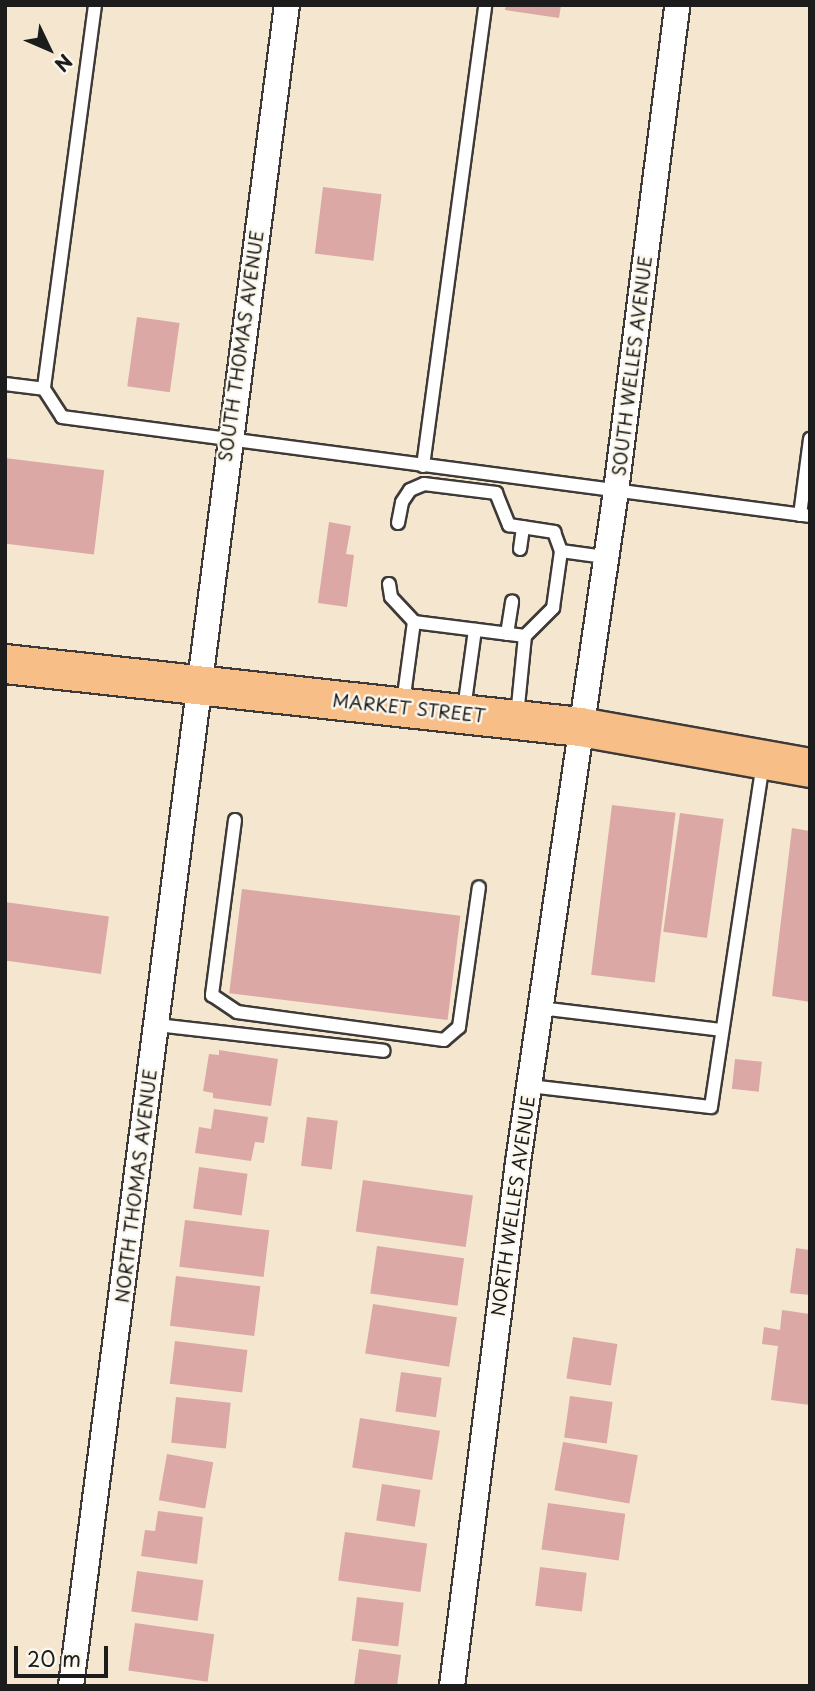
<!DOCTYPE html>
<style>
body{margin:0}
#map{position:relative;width:815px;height:1691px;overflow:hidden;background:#f5e7cf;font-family:"Playpen Sans",sans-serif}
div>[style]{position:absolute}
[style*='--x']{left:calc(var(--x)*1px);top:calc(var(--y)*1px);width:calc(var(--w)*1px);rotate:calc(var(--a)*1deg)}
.building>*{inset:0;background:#dba8a5;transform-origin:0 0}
.roads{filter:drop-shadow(2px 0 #3d3a37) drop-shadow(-2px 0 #3d3a37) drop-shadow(0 2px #3d3a37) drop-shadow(0 -2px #3d3a37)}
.lane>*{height:12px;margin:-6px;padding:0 6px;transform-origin:6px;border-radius:6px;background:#fff}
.street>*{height:24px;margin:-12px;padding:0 12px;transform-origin:12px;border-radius:12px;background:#fff}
.primary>*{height:38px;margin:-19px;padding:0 19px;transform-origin:19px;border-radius:19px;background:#f7be88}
span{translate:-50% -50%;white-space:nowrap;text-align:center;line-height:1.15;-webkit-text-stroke:5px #fbf7ec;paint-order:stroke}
.street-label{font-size:18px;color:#1c1c1c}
.frame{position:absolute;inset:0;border:7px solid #1c1c1c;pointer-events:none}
.north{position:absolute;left:14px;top:14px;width:70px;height:70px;-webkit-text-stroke:5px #fbf7ec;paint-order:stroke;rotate:134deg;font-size:19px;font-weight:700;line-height:28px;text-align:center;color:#1c1c1c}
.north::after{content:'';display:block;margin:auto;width:24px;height:32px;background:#1c1c1c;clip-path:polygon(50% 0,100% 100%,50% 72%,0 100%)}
.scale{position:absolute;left:14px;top:1646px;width:94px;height:32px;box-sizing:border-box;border:4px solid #1c1c1c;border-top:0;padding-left:9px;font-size:21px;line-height:24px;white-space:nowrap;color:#1c1c1c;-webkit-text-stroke:5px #fbf7ec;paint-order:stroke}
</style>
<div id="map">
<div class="building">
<div style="clip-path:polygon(506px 5px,561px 5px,559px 18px,505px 10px)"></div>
<div style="left:323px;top:187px;width:59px;height:67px;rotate:7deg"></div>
<div style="left:137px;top:317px;width:43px;height:70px;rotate:8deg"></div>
<div style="left:5px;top:458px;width:100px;height:85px;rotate:7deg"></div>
<div style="clip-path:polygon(329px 522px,351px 526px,346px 554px,354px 555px,347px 607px,318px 603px)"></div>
<div style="left:612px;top:805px;width:64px;height:171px;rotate:7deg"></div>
<div style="left:680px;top:813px;width:44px;height:120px;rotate:8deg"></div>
<div style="clip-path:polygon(792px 828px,810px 831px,810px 1002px,772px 996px)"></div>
<div style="left:242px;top:889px;width:220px;height:105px;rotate:7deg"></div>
<div style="left:5px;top:902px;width:105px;height:58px;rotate:8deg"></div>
<div style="clip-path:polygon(219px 1050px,278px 1059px,271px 1106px,213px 1098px,213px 1093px,203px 1091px,209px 1054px,219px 1055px)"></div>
<div style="left:735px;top:1059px;width:27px;height:30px;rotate:6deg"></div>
<div style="clip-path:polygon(214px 1109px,268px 1117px,264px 1143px,255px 1142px,251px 1161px,195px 1153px,199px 1127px,211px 1129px)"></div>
<div style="left:307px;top:1117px;width:31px;height:49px;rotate:7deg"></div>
<div style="left:199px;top:1167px;width:49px;height:42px;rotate:8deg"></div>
<div style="left:363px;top:1180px;width:111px;height:52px;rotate:8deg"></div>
<div style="left:185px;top:1220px;width:85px;height:47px;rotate:7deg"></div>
<div style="left:377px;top:1246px;width:88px;height:48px;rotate:8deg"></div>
<div style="clip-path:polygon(796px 1248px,810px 1250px,810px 1295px,790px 1293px)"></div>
<div style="left:176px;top:1276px;width:85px;height:50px;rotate:7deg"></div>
<div style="left:373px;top:1304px;width:85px;height:50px;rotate:9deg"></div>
<div style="clip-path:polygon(782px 1310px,810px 1314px,810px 1405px,771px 1400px,778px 1346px,762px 1344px,764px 1327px,780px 1330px)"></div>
<div style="left:573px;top:1337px;width:45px;height:42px;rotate:9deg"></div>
<div style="left:175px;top:1341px;width:73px;height:43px;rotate:7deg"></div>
<div style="left:401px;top:1372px;width:41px;height:40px;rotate:8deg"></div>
<div style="left:570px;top:1396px;width:43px;height:42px;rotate:8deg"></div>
<div style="left:176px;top:1397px;width:55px;height:46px;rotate:6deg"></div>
<div style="left:360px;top:1418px;width:81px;height:50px;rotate:9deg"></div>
<div style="left:563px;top:1442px;width:76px;height:49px;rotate:10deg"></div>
<div style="left:167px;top:1454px;width:47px;height:47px;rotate:10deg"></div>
<div style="left:382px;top:1484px;width:39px;height:37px;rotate:9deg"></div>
<div style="left:548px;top:1503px;width:78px;height:47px;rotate:8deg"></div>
<div style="clip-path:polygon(158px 1511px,203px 1517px,197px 1564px,141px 1556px,145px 1530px,155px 1531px)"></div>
<div style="left:345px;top:1532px;width:83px;height:49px;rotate:8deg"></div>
<div style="left:540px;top:1567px;width:47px;height:39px;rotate:7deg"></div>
<div style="left:137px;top:1571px;width:67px;height:41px;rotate:8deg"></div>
<div style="left:357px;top:1597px;width:47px;height:44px;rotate:7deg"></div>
<div style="left:135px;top:1623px;width:80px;height:48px;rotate:8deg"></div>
<div style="clip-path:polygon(359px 1649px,401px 1655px,397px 1686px,354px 1686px)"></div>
</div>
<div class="roads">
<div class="lane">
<div style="--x:95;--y:5;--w:387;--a:97.6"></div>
<div style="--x:44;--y:389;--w:33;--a:57"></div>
<div style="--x:62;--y:417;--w:755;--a:7.54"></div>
<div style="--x:5;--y:384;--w:39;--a:7"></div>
<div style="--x:423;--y:466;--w:465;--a:-82.3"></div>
<div style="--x:800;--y:515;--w:77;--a:-82.5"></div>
<div style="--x:398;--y:523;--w:21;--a:-79"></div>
<div style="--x:402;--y:502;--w:14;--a:-56"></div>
<div style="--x:410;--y:490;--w:15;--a:-23"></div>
<div style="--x:424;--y:484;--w:73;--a:7.1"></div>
<div style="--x:496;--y:493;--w:35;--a:68"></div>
<div style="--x:509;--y:525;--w:46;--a:8.8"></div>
<div style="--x:554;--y:532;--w:20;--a:70"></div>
<div style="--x:520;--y:549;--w:22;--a:-82"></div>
<div style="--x:389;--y:584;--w:13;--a:81"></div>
<div style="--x:391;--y:597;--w:34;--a:47"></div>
<div style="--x:507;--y:634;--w:33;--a:-81"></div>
<div style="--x:403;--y:703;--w:82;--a:-82.3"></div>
<div style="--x:414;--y:622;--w:112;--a:7.2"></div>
<div style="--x:525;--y:636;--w:40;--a:-45"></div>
<div style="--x:553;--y:608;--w:58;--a:-82"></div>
<div style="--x:561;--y:551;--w:44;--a:7.8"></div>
<div style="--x:464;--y:709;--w:80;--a:-82.1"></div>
<div style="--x:517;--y:716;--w:80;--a:-84.3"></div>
<div style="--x:235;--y:820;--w:177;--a:97.5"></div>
<div style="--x:212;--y:995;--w:30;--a:34"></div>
<div style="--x:237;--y:1012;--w:209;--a:7.7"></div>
<div style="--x:444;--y:1040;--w:20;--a:-41"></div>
<div style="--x:459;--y:1027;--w:141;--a:-81.9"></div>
<div style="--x:540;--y:1008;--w:182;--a:6.9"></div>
<div style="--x:157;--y:1025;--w:228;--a:6.5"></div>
<div style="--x:529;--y:1086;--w:183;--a:6.6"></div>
<div style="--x:711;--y:1107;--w:347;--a:-81.4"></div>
</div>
<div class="street">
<div style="--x:71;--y:1686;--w:1695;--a:-82.68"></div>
<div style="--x:452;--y:1686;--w:528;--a:-82.82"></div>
<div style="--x:518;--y:1162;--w:678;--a:-81.69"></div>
<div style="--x:616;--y:491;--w:490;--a:-82.8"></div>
</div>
<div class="primary">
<div style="--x:5;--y:664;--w:578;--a:6.25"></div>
<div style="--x:580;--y:727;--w:234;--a:10.1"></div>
</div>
</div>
<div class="street-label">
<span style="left:241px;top:346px;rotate:-82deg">SOUTH THOMAS AVENUE</span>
<span style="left:632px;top:366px;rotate:-83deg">SOUTH WELLES AVENUE</span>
<span style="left:409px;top:708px;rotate:6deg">MARKET STREET</span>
<span style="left:136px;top:1186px;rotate:-83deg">NORTH THOMAS AVENUE</span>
<span style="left:513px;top:1206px;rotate:-82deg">NORTH WELLES AVENUE</span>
</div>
<div class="frame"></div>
<div class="north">N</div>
<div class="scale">20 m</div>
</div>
